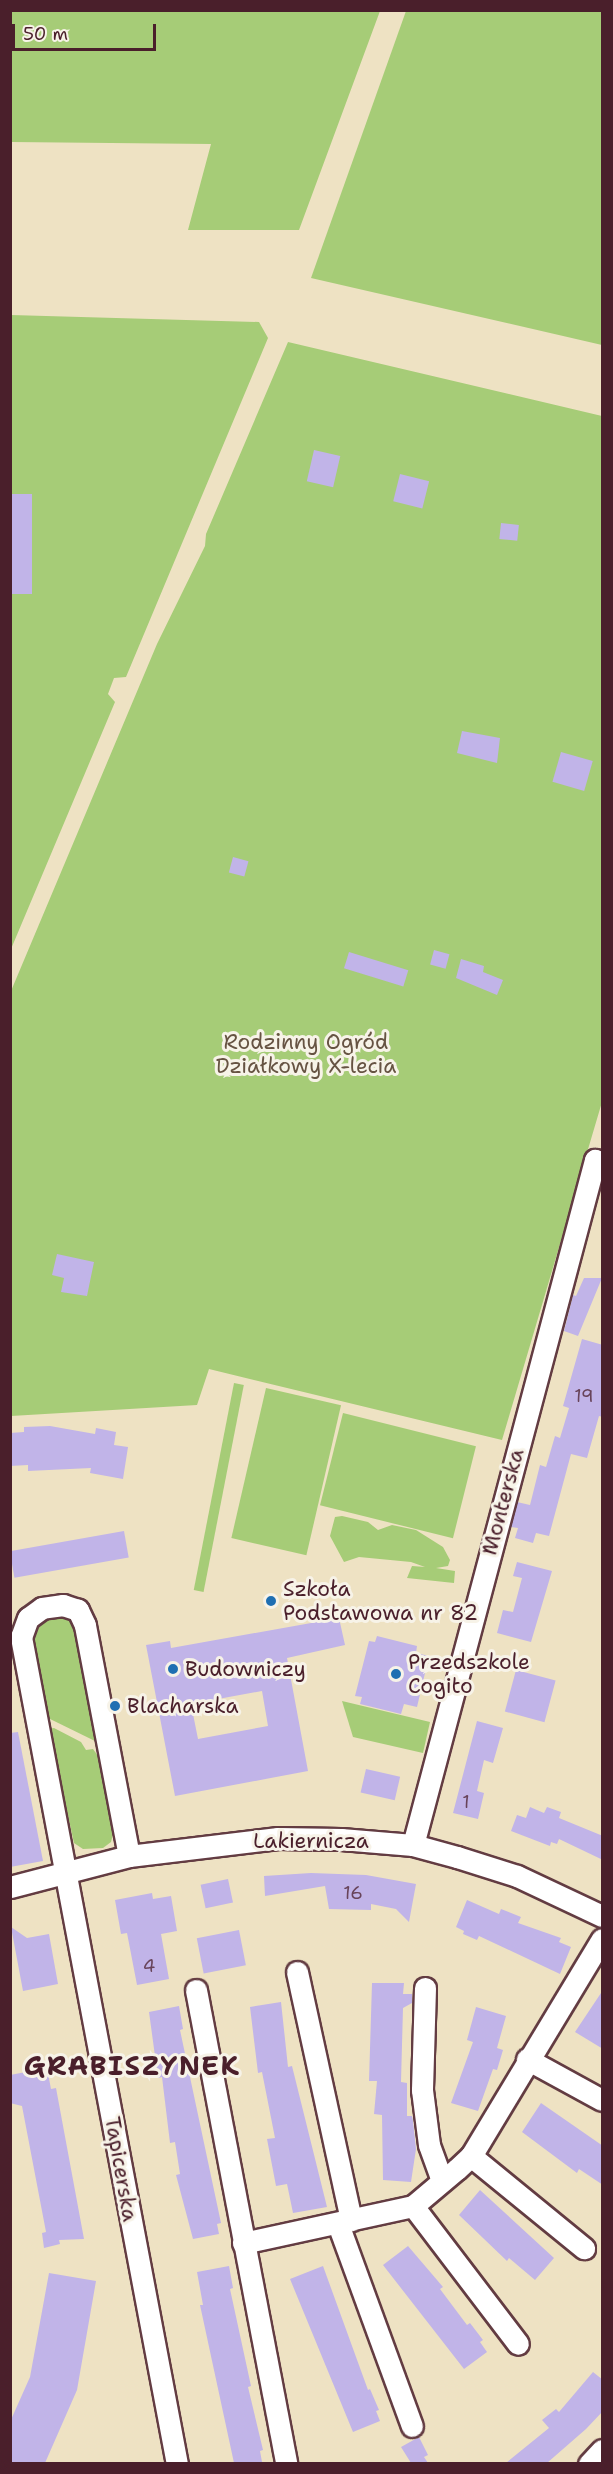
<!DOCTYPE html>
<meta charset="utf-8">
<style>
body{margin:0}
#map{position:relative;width:613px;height:2474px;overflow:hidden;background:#eee2c3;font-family:"Shantell Sans",sans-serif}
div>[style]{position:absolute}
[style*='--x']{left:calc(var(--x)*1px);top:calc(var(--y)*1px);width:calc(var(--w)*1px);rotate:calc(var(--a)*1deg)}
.green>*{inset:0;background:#a6cc77;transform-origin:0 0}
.building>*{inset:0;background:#c1b4e8;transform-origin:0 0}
.roads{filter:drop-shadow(2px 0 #633c42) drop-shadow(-2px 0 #633c42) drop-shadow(0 2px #633c42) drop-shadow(0 -2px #633c42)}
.minor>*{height:21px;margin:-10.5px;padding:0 10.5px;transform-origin:10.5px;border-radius:10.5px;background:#fff}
.dots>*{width:16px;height:16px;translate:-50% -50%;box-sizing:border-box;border:3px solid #f7f3e8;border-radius:50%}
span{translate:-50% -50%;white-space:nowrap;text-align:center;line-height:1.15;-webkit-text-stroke:6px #f7f3e8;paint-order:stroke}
.number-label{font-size:18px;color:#68445a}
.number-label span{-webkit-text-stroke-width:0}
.park-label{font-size:21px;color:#665342}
.street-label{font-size:21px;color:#4a1f2b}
.poi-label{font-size:21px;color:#4a1f2b}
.left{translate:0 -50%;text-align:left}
.district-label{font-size:27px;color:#4a1f2b;font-weight:700;letter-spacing:1.5px}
.frame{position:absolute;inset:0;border:12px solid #4a1f2b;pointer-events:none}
.scale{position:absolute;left:12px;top:24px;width:144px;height:27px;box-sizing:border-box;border:3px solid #4a1f2b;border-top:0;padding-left:8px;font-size:18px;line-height:21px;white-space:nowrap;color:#4a1f2b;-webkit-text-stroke:4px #f7f3e8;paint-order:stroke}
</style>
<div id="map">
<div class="green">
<div style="clip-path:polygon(11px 10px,380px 10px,380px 11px,299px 230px,188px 230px,211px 144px,11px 142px)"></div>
<div style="clip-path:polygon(406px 11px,602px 11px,602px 345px,311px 278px)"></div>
<div style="clip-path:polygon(11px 315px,259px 322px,268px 338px,126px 677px,114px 678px,108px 694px,115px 702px,11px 949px)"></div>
<div style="clip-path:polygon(288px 342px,602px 416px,602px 1102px,502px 1440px,209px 1369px,197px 1405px,11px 1416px,11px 991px,157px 644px,205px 546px,206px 534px)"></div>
<div style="left:234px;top:1383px;width:10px;height:211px;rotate:11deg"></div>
<div style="left:266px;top:1388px;width:77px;height:154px;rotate:13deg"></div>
<div style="left:343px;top:1413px;width:137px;height:95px;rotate:14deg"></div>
<div style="clip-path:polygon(342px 1516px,368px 1522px,378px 1530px,392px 1525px,416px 1530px,443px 1547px,450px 1560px,448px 1566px,436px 1568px,455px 1571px,454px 1583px,407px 1578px,412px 1566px,425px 1567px,411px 1562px,359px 1557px,344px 1562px,330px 1536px,335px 1517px)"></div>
<div style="clip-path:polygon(58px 1615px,74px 1623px,80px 1637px,97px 1742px,48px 1718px,32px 1632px,39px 1621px)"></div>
<div style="clip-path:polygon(342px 1701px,430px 1722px,423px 1753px,353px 1737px)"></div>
<div style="clip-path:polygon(54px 1728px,81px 1742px,86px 1750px,93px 1749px,101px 1760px,114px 1830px,111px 1842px,103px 1848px,83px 1849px,74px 1843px,49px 1729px)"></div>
</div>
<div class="building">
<div style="left:314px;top:450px;width:27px;height:32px;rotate:13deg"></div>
<div style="left:400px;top:474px;width:30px;height:28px;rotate:14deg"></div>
<div style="left:10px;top:494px;width:22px;height:100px"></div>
<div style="left:501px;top:523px;width:18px;height:16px;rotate:6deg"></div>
<div style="clip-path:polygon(462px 731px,500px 738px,497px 763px,457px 753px)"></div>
<div style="left:561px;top:752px;width:33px;height:31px;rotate:16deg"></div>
<div style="left:233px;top:857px;width:16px;height:16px;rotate:15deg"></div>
<div style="left:434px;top:950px;width:16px;height:15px;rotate:15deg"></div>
<div style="left:349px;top:952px;width:62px;height:17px;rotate:17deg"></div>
<div style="clip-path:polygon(461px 959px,484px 966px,483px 972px,503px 980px,497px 995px,456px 978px)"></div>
<div style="clip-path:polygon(57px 1254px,94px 1262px,87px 1296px,61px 1292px,64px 1278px,52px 1275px)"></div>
<div style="clip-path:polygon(584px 1278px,602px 1278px,578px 1336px,564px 1331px,573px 1295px,576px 1296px)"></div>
<div style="clip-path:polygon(582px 1339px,603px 1345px,603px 1417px,599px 1416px,587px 1458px,571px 1454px,549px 1536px,536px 1533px,533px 1543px,515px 1538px,518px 1528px,511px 1527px,517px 1502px,530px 1505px,540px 1465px,546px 1467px,555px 1436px,560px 1438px,569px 1408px,563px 1406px)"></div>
<div style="clip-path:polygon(50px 1426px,95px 1434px,96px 1428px,116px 1432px,114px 1445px,128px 1447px,123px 1479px,90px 1473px,91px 1468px,28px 1471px,28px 1465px,10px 1466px,10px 1433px,24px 1432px,24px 1427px)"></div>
<div style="left:124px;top:1531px;width:27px;height:116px;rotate:80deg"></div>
<div style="clip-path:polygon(517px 1562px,552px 1571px,531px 1642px,497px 1633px,503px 1610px,513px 1612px,522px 1578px,513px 1576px)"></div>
<div style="clip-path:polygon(evenodd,339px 1618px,345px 1645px,287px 1658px,308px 1771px,175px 1796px,146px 1645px,170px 1641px,171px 1648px,339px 1618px,262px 1691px,268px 1726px,198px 1739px,191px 1704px,262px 1691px)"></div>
<div style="clip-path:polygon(377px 1636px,417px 1646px,416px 1653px,429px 1656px,417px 1707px,404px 1704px,401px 1714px,360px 1704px,362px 1697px,355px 1696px,369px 1641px,375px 1642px)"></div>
<div style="left:516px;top:1670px;width:41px;height:43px;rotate:15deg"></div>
<div style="clip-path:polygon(477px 1721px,503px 1728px,493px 1763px,484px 1760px,477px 1791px,484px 1793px,478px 1819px,453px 1813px)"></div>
<div style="clip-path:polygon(18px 1732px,43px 1861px,10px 1867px,10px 1733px)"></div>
<div style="left:366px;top:1769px;width:35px;height:24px;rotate:13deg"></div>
<div style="clip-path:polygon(530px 1807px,544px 1813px,547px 1807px,561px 1812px,559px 1818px,603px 1836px,603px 1860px,559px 1839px,557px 1844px,551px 1842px,550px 1846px,511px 1831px,517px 1815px,526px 1818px)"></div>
<div style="clip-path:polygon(311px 1873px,366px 1875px,416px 1884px,409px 1922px,396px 1909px,371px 1904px,371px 1910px,329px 1909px,325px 1886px,265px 1896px,264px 1876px)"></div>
<div style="left:228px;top:1879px;width:24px;height:28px;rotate:78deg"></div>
<div style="clip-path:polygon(152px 1893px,153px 1899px,171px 1896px,177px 1931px,161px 1934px,169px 1979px,137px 1985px,127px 1933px,121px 1934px,115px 1900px)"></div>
<div style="clip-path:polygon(467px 1900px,499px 1914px,501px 1909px,521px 1917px,518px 1923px,561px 1938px,559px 1942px,571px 1947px,560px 1974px,479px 1936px,477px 1940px,463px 1934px,464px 1931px,456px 1927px)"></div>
<div style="clip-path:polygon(11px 1927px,27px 1938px,49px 1934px,58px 1984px,23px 1991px)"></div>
<div style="left:239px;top:1930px;width:36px;height:43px;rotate:79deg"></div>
<div style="clip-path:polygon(372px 1983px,404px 1983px,403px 1994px,412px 1994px,412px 2003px,403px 2008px,401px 2082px,407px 2083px,407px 2116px,412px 2116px,413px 2121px,416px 2149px,411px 2182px,383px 2180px,382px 2115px,374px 2114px,377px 2081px,369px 2081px)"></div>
<div style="clip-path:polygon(603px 1990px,603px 2049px,575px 2032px)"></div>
<div style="clip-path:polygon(281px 2002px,288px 2067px,292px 2066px,327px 2207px,293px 2213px,287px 2184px,276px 2186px,267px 2139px,275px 2138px,262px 2072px,258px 2073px,250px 2007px)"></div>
<div style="clip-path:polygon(179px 2006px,183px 2029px,180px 2030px,221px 2223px,217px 2224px,219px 2234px,193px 2239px,176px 2175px,180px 2174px,175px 2142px,170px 2143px,162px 2077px,158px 2078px,149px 2012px)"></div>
<div style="clip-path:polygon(476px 2007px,506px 2016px,497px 2048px,503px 2050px,497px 2070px,493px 2069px,478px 2111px,451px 2103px,473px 2042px,467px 2040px)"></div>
<div style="clip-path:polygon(47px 2068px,51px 2089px,56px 2088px,84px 2239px,59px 2240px,60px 2244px,44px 2248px,42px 2233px,46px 2232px,22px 2106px,10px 2103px,10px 2075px)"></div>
<div style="clip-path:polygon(541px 2103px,603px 2146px,603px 2185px,579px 2169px,577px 2173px,522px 2132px)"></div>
<div style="clip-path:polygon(480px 2190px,554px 2258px,535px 2280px,509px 2258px,507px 2261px,459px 2215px)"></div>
<div style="clip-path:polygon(408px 2246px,443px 2287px,440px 2289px,467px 2325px,470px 2323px,483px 2340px,480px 2342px,487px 2352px,464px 2369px,383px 2265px)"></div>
<div style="clip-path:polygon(229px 2266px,233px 2288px,230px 2289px,251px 2386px,248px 2387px,263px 2450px,260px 2451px,262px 2462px,254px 2463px,234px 2463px,200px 2305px,203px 2305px,197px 2272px)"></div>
<div style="clip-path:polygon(323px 2266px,368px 2390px,370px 2389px,379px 2410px,376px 2411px,380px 2421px,353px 2432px,290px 2279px)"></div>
<div style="clip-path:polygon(49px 2273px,96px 2281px,77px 2390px,45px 2463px,10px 2463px,10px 2422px,30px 2377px)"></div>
<div style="clip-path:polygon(593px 2372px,603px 2380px,603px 2411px,586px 2429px,547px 2463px,506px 2463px,549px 2428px,542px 2420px,556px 2409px,559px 2412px)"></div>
<div style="clip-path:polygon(419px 2437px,428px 2455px,424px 2457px,428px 2463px,411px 2463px,401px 2447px)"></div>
</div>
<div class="roads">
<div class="minor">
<div style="--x:413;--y:1845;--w:709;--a:-75.12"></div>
<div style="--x:595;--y:1160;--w:8;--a:23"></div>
<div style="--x:129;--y:1856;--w:235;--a:-100.8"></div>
<div style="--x:85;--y:1625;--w:17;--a:-115"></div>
<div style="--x:78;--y:1610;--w:16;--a:-162"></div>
<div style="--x:63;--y:1605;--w:21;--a:172"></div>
<div style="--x:42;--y:1608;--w:17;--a:144"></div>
<div style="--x:28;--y:1618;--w:20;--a:110"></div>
<div style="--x:21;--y:1637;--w:842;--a:79.32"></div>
<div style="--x:10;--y:1887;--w:123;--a:-14.6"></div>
<div style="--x:129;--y:1856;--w:150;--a:-6.9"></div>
<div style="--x:278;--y:1838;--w:63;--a:0.9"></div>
<div style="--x:341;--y:1839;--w:72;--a:4.8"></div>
<div style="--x:413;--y:1845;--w:46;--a:15.3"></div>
<div style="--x:457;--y:1857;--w:63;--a:17.6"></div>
<div style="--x:517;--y:1876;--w:94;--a:25.2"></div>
<div style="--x:297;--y:1972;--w:254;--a:77.7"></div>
<div style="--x:425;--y:1988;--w:102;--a:91.7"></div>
<div style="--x:422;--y:2090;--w:55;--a:82.7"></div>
<div style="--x:429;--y:2145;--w:38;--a:70"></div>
<div style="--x:196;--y:1990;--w:482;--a:79.2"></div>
<div style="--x:527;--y:2059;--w:85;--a:28.7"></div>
<div style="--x:471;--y:2156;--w:146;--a:39.2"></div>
<div style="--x:413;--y:2206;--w:173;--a:52.7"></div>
<div style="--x:338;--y:2224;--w:215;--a:69.9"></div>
<div style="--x:243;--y:2243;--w:174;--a:-12.3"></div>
<div style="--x:413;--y:2206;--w:57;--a:-40.1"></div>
<div style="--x:457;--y:2169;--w:19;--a:-43"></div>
<div style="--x:471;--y:2156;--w:253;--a:-58.9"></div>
<div style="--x:589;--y:2464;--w:19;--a:-47"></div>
</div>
</div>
<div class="dots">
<div style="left:271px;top:1601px;background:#1f6fb2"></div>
<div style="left:173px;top:1669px;background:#1f6fb2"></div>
<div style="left:396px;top:1674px;background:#1f6fb2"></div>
<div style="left:115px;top:1706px;background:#1f6fb2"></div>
</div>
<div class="number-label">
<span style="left:584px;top:1396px">19</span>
<span style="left:466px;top:1802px">1</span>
<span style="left:353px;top:1893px">16</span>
<span style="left:149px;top:1966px">4</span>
</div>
<div class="park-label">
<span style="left:306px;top:1054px">Rodzinny Ogród<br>Działkowy X-lecia</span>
</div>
<div class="street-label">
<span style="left:503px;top:1502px;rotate:-75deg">Monterska</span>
<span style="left:311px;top:1841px">Lakiernicza</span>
<span style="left:121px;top:2169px;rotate:80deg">Tapicerska</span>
</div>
<div class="poi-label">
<span class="left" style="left:283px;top:1601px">Szkoła<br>Podstawowa nr 82</span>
<span class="left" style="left:408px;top:1674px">Przedszkole<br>Cogito</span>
<span class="left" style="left:185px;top:1669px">Budowniczy</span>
<span class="left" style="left:127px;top:1706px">Blacharska</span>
</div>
<div class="district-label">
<span style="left:132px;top:2066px">GRABISZYNEK</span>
</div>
<div class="frame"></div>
<div class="scale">50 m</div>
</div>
